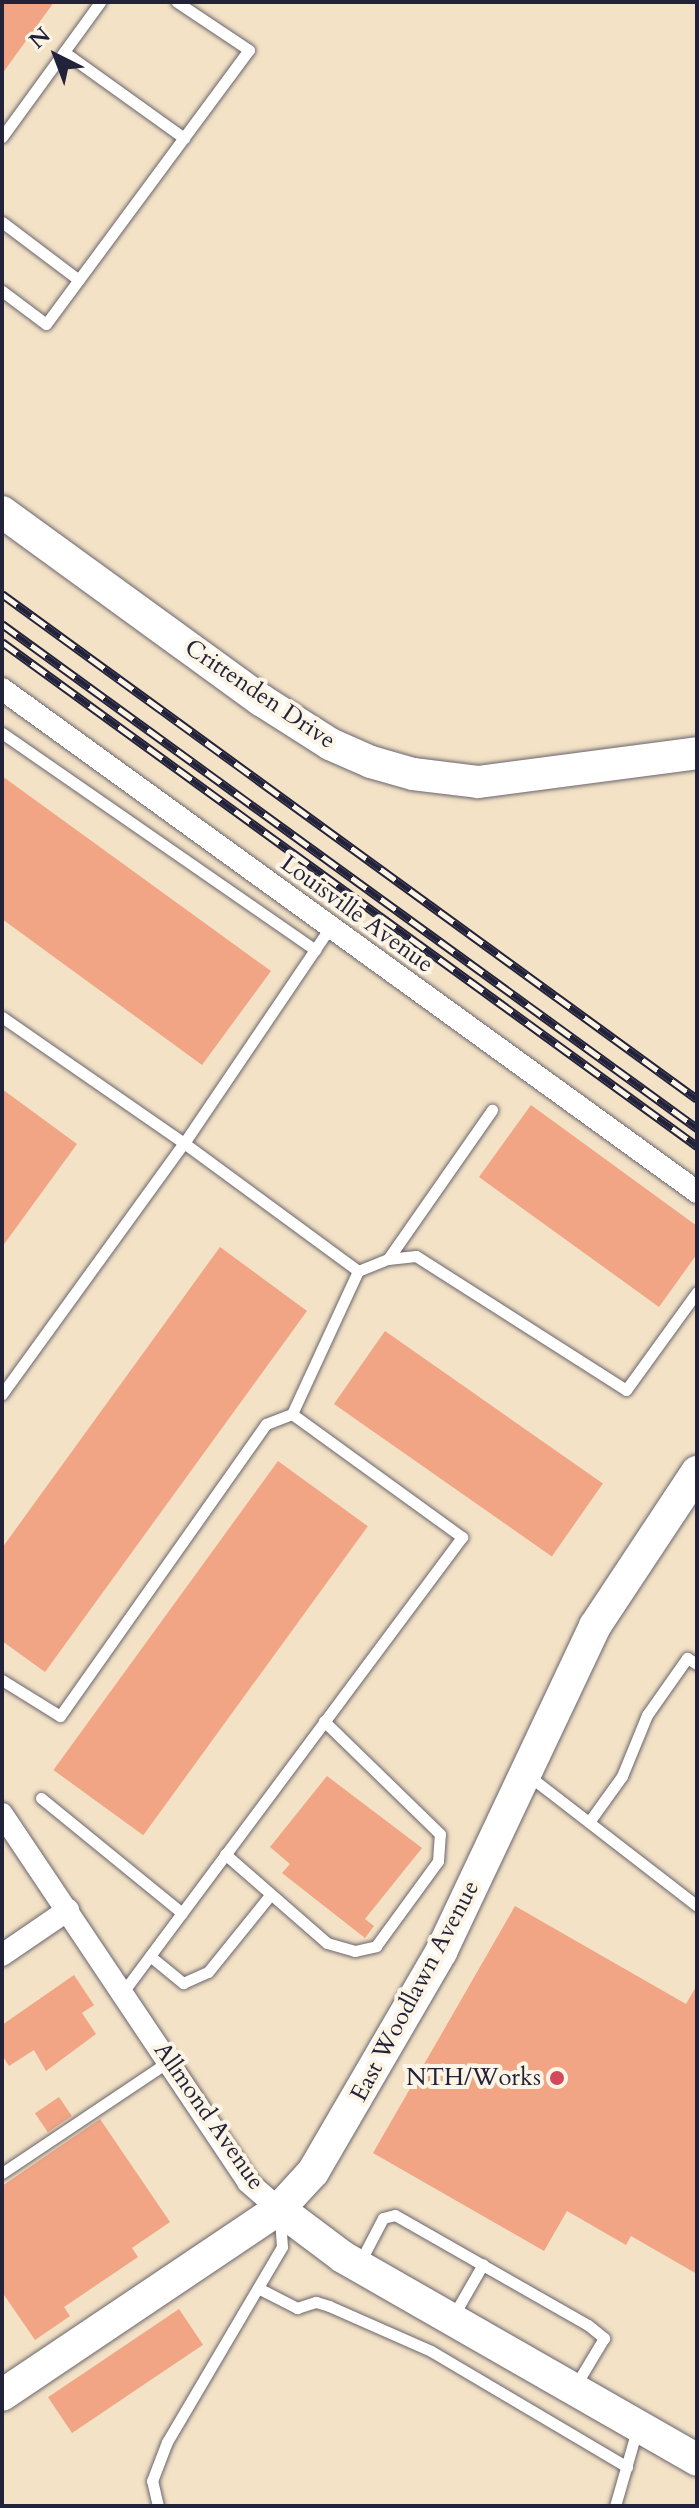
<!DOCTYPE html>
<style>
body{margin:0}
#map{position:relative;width:699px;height:2508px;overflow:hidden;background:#f3e2c6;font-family:Cardo,serif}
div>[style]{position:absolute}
.building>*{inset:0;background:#f1a585;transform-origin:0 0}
.roads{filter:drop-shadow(0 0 2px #6b656c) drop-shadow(0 0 2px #6b656c)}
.lane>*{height:11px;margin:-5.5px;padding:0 5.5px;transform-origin:5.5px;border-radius:5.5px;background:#fff}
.street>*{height:22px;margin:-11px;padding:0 11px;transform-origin:11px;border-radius:11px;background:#fff}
.secondary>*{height:32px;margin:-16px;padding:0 16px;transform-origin:16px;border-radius:16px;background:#fff}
.rail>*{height:9px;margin-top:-4.5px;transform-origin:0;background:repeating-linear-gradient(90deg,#fcf5e5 0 18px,#22223b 0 36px);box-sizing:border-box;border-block:2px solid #22223b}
.dots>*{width:22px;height:22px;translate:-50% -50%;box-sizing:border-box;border:4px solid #fcf5e5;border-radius:50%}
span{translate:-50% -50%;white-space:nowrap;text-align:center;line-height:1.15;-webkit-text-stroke:8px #fcf5e5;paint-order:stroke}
.street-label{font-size:24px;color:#22223b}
.poi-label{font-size:24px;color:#22223b}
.right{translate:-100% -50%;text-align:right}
.frame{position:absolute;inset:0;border:4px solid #22223b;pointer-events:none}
.north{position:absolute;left:16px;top:16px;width:80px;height:80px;-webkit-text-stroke:6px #fcf5e5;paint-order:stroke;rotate:318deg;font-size:22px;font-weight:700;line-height:32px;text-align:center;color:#22223b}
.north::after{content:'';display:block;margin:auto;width:28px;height:36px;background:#22223b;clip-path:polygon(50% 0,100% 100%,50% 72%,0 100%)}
</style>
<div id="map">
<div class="building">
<i style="clip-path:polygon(2px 2px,54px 2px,2px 74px)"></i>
<i style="clip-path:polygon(2px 776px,271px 971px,202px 1065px,2px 919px)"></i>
<i style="clip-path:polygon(2px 1089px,77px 1144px,2px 1247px)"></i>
<i style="clip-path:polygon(531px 1105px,697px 1226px,697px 1254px,659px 1307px,479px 1177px)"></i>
<i style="clip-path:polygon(220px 1247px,307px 1311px,45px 1672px,2px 1641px,2px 1548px)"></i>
<i style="left:385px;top:1331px;width:266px;height:89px;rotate:35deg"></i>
<i style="left:278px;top:1461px;width:111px;height:382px;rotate:36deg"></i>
<i style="clip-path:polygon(327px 1776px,422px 1848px,365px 1919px,374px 1926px,365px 1938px,282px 1873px,290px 1864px,270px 1847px)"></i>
<i style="clip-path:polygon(515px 1906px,686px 2004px,697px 1985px,697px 2274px,631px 2236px,626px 2245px,567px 2211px,544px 2251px,373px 2153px)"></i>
<i style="clip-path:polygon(74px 1975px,94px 2005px,82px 2013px,96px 2034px,46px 2071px,34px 2050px,9px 2066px,2px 2055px,2px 2025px)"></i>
<i style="left:59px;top:2097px;width:23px;height:29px;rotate:56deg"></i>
<i style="clip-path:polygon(100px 2119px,170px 2222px,132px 2248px,138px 2257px,64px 2307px,70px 2316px,35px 2340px,2px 2292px,2px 2186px)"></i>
<i style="left:179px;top:2309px;width:43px;height:158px;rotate:56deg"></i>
</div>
<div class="roads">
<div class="lane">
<i style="left:64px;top:52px;width:148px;rotate:35.6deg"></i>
<i style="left:2px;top:137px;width:167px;rotate:-54deg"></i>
<i style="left:2px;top:222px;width:96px;rotate:37deg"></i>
<i style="left:2px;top:291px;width:55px;rotate:36.9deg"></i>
<i style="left:46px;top:324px;width:341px;rotate:-53.5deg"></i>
<i style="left:249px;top:50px;width:87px;rotate:-146.3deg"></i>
<i style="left:2px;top:733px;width:381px;rotate:34.7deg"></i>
<i style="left:2px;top:1017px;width:221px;rotate:34.7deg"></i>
<i style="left:184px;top:1143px;width:262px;rotate:-55.9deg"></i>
<i style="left:388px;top:1259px;width:182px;rotate:-55.1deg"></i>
<i style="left:358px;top:1271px;width:32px;rotate:-22deg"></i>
<i style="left:388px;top:1259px;width:28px;rotate:-6deg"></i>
<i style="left:416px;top:1256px;width:249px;rotate:32.5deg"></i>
<i style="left:626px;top:1390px;width:121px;rotate:-54.1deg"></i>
<i style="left:2px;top:1394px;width:310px;rotate:-54.1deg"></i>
<i style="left:184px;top:1143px;width:216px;rotate:36.3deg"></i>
<i style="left:358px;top:1271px;width:157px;rotate:114.8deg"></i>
<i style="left:2px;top:1680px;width:68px;rotate:31.8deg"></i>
<i style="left:60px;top:1716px;width:357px;rotate:-54.8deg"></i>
<i style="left:266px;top:1424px;width:28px;rotate:-21deg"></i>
<i style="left:292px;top:1414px;width:210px;rotate:35.9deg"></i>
<i style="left:462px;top:1537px;width:567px;rotate:126.69deg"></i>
<i style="left:529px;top:1776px;width:212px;rotate:37.7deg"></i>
<i style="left:41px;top:1798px;width:182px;rotate:39.2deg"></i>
<i style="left:589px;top:1822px;width:57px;rotate:-54.3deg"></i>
<i style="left:622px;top:1776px;width:66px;rotate:-67.7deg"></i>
<i style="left:647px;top:1715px;width:70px;rotate:-54.9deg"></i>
<i style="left:687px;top:1658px;width:12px;rotate:31deg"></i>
<i style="left:225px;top:1854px;width:135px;rotate:41.1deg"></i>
<i style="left:327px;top:1943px;width:29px;rotate:16deg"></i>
<i style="left:355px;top:1951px;width:22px;rotate:-13deg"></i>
<i style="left:376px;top:1946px;width:105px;rotate:-53.9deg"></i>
<i style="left:438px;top:1861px;width:27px;rotate:-86deg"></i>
<i style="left:440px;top:1834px;width:162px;rotate:-135.8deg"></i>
<i style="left:150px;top:1956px;width:43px;rotate:39.3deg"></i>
<i style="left:183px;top:1983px;width:27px;rotate:-24deg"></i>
<i style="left:208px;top:1972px;width:100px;rotate:-51.1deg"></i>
<i style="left:2px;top:2173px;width:201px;rotate:-33.8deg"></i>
<i style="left:359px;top:2264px;width:52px;rotate:-62.4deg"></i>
<i style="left:383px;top:2218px;width:12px;rotate:-14deg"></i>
<i style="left:395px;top:2215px;width:222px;rotate:29.7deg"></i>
<i style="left:588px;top:2325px;width:21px;rotate:39deg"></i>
<i style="left:604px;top:2338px;width:58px;rotate:121deg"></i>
<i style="left:260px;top:2289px;width:42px;rotate:27.2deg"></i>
<i style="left:297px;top:2308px;width:20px;rotate:-18deg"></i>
<i style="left:316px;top:2302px;width:14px;rotate:17deg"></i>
<i style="left:329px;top:2306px;width:111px;rotate:23.8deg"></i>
<i style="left:431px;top:2351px;width:228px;rotate:30.6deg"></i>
<i style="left:452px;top:2318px;width:62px;rotate:-60.1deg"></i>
<i style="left:158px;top:2506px;width:26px;rotate:-103deg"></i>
<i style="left:152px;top:2481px;width:42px;rotate:-69deg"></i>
<i style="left:167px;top:2442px;width:226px;rotate:-59.5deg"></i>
<i style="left:282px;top:2247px;width:30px;rotate:-94deg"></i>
<i style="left:615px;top:2506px;width:79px;rotate:-73.9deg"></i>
</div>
<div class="street">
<i style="left:2px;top:689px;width:858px;rotate:35.89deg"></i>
<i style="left:2px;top:1814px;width:443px;rotate:56.2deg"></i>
<i style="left:248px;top:2182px;width:41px;rotate:41.1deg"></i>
<i style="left:2px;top:1955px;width:80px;rotate:-34.3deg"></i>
</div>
<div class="secondary">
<i style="left:2px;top:512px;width:320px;rotate:36deg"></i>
<i style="left:261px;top:700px;width:82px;rotate:32.5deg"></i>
<i style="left:330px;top:744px;width:45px;rotate:23.7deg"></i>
<i style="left:371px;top:762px;width:44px;rotate:15.9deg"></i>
<i style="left:413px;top:774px;width:65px;rotate:7deg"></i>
<i style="left:478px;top:782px;width:221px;rotate:-7.5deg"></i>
<i style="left:279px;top:2209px;width:80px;rotate:36.9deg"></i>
<i style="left:343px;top:2257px;width:408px;rotate:29.8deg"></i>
<i style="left:2px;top:2395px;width:334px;rotate:-33.9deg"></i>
<i style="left:279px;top:2209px;width:50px;rotate:-47.4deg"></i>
<i style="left:313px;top:2172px;width:255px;rotate:-59.8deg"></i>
<i style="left:441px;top:1952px;width:361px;rotate:-64.7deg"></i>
<i style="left:595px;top:1626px;width:185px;rotate:-56.5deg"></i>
</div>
</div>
<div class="rail">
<i style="left:2px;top:594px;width:859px;rotate:36deg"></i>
<i style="left:2px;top:624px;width:859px;rotate:35.95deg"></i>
<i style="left:2px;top:642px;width:859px;rotate:35.95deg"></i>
</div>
<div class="dots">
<i style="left:557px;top:2078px;background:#d1495b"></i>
</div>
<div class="street-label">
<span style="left:260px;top:694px;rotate:34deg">Crittenden Drive</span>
<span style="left:357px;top:914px;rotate:36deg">Louisville Avenue</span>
<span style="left:415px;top:1991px;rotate:-62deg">East Woodlawn Avenue</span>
<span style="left:209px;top:2116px;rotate:55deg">Allmond Avenue</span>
</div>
<div class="poi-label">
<span class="right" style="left:541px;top:2078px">NTH/Works</span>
</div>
<div class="frame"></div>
<div class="north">N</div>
</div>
